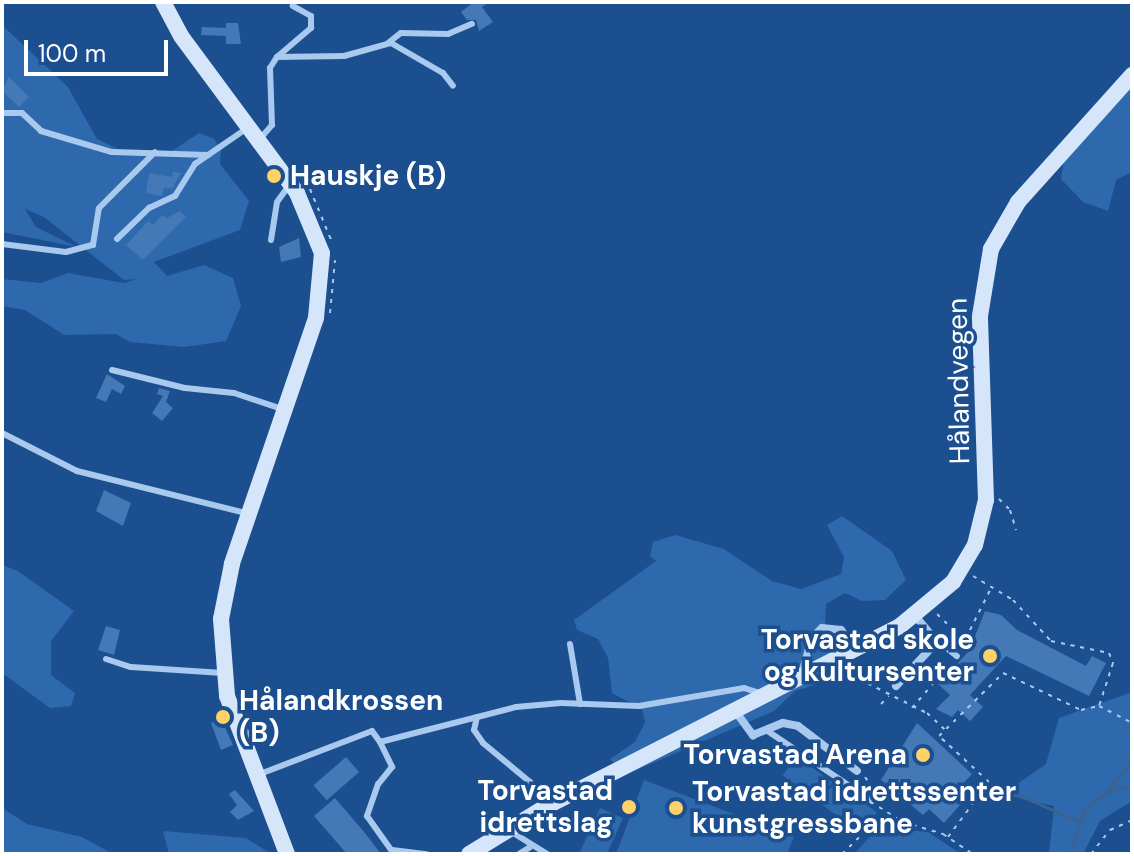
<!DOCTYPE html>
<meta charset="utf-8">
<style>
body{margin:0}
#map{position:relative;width:1134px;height:856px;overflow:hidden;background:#1b4f8f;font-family:"DM Sans",sans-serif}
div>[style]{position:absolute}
.green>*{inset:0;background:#2e69ad;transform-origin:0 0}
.stream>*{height:3px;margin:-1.5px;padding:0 1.5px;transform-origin:1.5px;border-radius:1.5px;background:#3c6290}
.building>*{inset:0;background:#4478b7;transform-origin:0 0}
.path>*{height:2px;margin-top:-1px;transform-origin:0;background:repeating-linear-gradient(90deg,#a9c9ee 0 4px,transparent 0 10px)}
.service>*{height:6px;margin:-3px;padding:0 3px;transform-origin:3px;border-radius:3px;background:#a9c9ee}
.minor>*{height:8px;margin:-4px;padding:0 4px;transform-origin:4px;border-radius:4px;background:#a9c9ee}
.secondary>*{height:16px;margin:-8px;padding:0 8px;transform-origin:8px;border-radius:8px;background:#d6e6fa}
.dots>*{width:22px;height:22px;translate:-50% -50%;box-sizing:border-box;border:4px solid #1b4f8f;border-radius:50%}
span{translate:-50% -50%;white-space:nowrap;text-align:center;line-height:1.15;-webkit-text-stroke:7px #1b4f8f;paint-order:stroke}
.poi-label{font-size:28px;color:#fff;font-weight:700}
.left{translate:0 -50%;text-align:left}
.right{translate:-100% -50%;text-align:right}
.street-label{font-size:28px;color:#fff}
.frame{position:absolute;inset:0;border:4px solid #fff;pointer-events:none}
.scale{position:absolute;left:24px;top:40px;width:144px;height:36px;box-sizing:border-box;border:4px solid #fff;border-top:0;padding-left:10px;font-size:24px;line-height:28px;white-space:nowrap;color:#fff;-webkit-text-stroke:6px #1b4f8f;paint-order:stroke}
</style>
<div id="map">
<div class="green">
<i style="clip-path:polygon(2px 25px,68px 87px,97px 139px,118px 149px,172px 151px,199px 133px,214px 139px,221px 150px,220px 164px,249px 201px,240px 230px,154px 262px,167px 276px,204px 265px,233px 278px,241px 306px,226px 341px,184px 347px,130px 342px,116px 334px,64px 335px,25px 310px,2px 306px,2px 279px,41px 283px,68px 273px,124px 283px,136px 279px,124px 280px,44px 217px,25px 209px,36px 227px,77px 247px,2px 232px)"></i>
<i style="clip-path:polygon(1132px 86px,1132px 172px,1116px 180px,1108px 211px,1083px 202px,1061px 179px,1064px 160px)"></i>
<i style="clip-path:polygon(842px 516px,892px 551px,906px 580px,885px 600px,862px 601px,845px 593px,826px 604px,825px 633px,834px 658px,831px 680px,795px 691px,774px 711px,625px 775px,610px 759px,635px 742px,645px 722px,642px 709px,612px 693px,608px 658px,598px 639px,577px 630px,574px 620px,656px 561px,650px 556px,653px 542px,675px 535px,724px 549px,772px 581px,801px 589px,841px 574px,844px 557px,827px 525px)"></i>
<i style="clip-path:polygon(2px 565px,18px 571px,74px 611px,51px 641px,51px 675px,75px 693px,71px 706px,50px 708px,2px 673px)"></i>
<i style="clip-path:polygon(1132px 692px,1132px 801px,1100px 821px,1083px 854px,1049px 854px,1054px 806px,1021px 799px,1014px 786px,1046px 764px,1059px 718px)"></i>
<i style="left:797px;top:756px;width:44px;height:24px;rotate:37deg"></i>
<i style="clip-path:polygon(644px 780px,794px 837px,787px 854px,616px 854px)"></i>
<i style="left:835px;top:782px;width:52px;height:26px;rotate:36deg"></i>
<i style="clip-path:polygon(2px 808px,27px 824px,82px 837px,113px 854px,2px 854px)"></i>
<i style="clip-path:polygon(600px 808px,623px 818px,607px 854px,579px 854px)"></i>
<i style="clip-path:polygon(885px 820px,896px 829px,928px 832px,961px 854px,854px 854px)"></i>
<i style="clip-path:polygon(163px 831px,246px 838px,271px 854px,169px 854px)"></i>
</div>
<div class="stream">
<i style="left:989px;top:791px;width:32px;rotate:9deg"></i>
<i style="left:1021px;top:796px;width:62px;rotate:23.7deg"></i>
<i style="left:1107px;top:792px;width:26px;rotate:-16deg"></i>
<i style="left:1071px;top:854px;width:47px;rotate:-73.9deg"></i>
<i style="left:1084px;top:809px;width:29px;rotate:-36deg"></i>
<i style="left:1107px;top:792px;width:41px;rotate:-52deg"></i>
</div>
<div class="building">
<i style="clip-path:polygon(474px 2px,489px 2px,482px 7px,493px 22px,479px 31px,476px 20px,467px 20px,461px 12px)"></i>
<i style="clip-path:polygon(226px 23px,238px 23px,241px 44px,226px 44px,226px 36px,201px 35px,202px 27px,226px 28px)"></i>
<i style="clip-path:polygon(9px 77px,29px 97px,19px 107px,2px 91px)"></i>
<i style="clip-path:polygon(173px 172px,181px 173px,172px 189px,164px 187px,162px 196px,146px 193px,149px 173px,172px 177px)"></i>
<i style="clip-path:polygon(180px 211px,186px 217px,143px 260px,126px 245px,148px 221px,153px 225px,162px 215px,167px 218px)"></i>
<i style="clip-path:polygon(299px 238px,301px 257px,281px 262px,279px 247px)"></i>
<i style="clip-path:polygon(107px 374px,125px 386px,121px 394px,112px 389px,106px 402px,96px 398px)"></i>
<i style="clip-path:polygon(159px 388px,170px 391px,166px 402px,173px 408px,162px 421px,152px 413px,163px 396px,157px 394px)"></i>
<i style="clip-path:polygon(104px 490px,131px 503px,123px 526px,96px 511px)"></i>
<i style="clip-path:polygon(985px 611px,1001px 615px,1017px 630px,1086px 666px,1092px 656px,1106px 663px,1089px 696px,1006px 656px,970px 695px,983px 707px,970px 721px,958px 710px,952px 717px,936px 709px,950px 695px,938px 684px,969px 651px)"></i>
<i style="clip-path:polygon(106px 626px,120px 630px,114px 655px,98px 650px)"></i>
<i style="clip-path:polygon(221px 719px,233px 745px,221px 750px,211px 723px)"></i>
<i style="clip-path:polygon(917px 723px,972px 774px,960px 787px,969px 795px,944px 823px,929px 809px,923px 815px,881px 780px)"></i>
<i style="left:346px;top:757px;width:20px;height:43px;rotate:49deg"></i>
<i style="clip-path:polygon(235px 790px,254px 811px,238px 820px,230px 812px,237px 805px,229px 794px)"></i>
<i style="clip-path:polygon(335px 798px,365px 833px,381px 854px,347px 854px,314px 816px)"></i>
</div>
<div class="path">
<i style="left:310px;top:189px;width:57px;rotate:67.5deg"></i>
<i style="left:330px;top:313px;width:53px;rotate:-84.6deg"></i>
<i style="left:999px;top:499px;width:16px;rotate:45deg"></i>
<i style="left:1010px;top:510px;width:21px;rotate:73deg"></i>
<i style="left:973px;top:576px;width:47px;rotate:31deg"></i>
<i style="left:1013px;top:600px;width:56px;rotate:47.2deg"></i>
<i style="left:1051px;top:641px;width:59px;rotate:11.7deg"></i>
<i style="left:1109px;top:653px;width:11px;rotate:68deg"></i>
<i style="left:1113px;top:663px;width:45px;rotate:108deg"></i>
<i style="left:1099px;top:706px;width:37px;rotate:27deg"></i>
<i style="left:937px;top:614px;width:37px;rotate:44deg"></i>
<i style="left:961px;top:648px;width:69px;rotate:-63.4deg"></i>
<i style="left:841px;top:670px;width:96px;rotate:26.6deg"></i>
<i style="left:927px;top:713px;width:25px;rotate:43deg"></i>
<i style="left:881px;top:704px;width:11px;rotate:-45deg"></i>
<i style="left:912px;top:708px;width:60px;rotate:-49.1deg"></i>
<i style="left:865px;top:777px;width:21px;rotate:55deg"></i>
<i style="left:879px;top:807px;width:28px;rotate:32deg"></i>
<i style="left:903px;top:822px;width:42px;rotate:16.7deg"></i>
<i style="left:943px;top:834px;width:36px;rotate:34deg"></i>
<i style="left:948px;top:837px;width:69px;rotate:-53.3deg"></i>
<i style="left:989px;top:782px;width:68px;rotate:-137.4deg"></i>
<i style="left:939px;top:736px;width:90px;rotate:-44.5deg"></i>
<i style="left:1003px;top:673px;width:86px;rotate:25.4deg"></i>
<i style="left:1081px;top:710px;width:18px;rotate:-13deg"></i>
<i style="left:842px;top:854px;width:59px;rotate:-44.3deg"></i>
<i style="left:1091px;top:854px;width:31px;rotate:-52deg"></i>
<i style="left:1110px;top:830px;width:24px;rotate:-24deg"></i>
</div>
<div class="service">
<i style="left:388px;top:43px;width:16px;rotate:-38deg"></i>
<i style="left:401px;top:33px;width:47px;rotate:1.2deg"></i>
<i style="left:448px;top:34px;width:26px;rotate:-23deg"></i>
<i style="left:277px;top:57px;width:45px;rotate:-40.5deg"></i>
<i style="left:311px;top:28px;width:12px;rotate:-90deg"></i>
<i style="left:311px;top:16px;width:21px;rotate:-151deg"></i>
<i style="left:2px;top:113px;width:20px"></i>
<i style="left:22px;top:113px;width:26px;rotate:43deg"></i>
<i style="left:41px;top:131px;width:74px;rotate:16.5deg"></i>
<i style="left:112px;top:152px;width:96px;rotate:1.8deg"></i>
<i style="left:259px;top:140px;width:20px;rotate:-49deg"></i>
<i style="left:272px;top:125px;width:57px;rotate:-92deg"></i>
<i style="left:270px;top:68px;width:13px;rotate:-58deg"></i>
<i style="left:277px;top:57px;width:67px;rotate:-0.9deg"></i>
<i style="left:344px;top:56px;width:49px;rotate:-15.5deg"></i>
<i style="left:391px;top:43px;width:60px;rotate:30deg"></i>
<i style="left:443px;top:73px;width:16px;rotate:52deg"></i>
<i style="left:117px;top:239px;width:45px;rotate:-44.1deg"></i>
<i style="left:149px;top:208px;width:29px;rotate:-25deg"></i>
<i style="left:175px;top:196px;width:38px;rotate:-58deg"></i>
<i style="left:195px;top:164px;width:62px;rotate:-34.5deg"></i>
<i style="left:271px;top:240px;width:38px;rotate:-81deg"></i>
<i style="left:277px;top:202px;width:19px;rotate:-54deg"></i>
<i style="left:2px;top:244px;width:64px;rotate:7.1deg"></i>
<i style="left:66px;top:252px;width:28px;rotate:-15deg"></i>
<i style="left:93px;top:245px;width:37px;rotate:-81deg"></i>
<i style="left:99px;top:208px;width:79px;rotate:-45deg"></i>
<i style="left:112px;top:370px;width:75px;rotate:13.9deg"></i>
<i style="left:185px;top:388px;width:49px;rotate:5.8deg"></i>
<i style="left:234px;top:393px;width:51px;rotate:18.4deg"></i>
<i style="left:2px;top:433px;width:84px;rotate:26.9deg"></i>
<i style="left:77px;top:471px;width:174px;rotate:14deg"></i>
<i style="left:932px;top:636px;width:32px;rotate:39deg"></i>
<i style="left:570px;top:644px;width:61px;rotate:80.5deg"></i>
<i style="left:106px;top:659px;width:26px;rotate:18deg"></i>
<i style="left:131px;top:667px;width:92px;rotate:3.7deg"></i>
<i style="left:477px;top:717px;width:13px;rotate:103deg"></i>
<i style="left:474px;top:730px;width:16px;rotate:55deg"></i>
<i style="left:483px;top:743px;width:61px;rotate:39.7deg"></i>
<i style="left:530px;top:782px;width:29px;rotate:55deg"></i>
<i style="left:769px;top:732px;width:124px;rotate:33.8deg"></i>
<i style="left:380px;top:742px;width:28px;rotate:64deg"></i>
<i style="left:392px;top:767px;width:22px;rotate:129deg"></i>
<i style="left:378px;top:784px;width:34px;rotate:109deg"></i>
<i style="left:367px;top:816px;width:47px;rotate:54.6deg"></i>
<i style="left:260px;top:774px;width:120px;rotate:-21deg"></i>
<i style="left:372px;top:731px;width:14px;rotate:54deg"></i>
<i style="left:380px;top:742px;width:140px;rotate:-14.4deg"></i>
<i style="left:516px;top:707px;width:45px;rotate:-5.1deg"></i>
<i style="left:561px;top:703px;width:78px;rotate:2.2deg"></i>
<i style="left:639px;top:706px;width:107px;rotate:-9.7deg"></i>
<i style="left:744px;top:688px;width:20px;rotate:18deg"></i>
<i style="left:515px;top:834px;width:38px;rotate:32deg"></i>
<i style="left:392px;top:850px;width:35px;rotate:7deg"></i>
<i style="left:519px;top:854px;width:13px;rotate:-32deg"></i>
</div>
<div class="minor">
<i style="left:801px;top:677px;width:41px;rotate:-74.2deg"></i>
<i style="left:812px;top:638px;width:14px;rotate:-45deg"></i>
<i style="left:822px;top:628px;width:19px;rotate:6deg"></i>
<i style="left:841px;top:630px;width:24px;rotate:54deg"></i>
<i style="left:896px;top:686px;width:53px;rotate:-47.3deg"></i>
<i style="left:932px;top:647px;width:11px;rotate:-90deg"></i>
<i style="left:932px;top:636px;width:25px;rotate:-130deg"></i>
<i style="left:736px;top:712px;width:29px;rotate:54deg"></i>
<i style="left:753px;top:735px;width:32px;rotate:-22deg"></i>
<i style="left:783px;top:723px;width:15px;rotate:11deg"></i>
<i style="left:798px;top:726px;width:74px;rotate:37.3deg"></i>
</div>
<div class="secondary">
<i style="left:163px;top:2px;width:38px;rotate:62deg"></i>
<i style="left:181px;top:36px;width:195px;rotate:53.5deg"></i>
<i style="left:297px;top:193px;width:65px;rotate:67.4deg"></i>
<i style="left:322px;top:253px;width:65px;rotate:95.3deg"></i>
<i style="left:316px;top:318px;width:260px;rotate:108.9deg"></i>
<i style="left:232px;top:564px;width:56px;rotate:101.3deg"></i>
<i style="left:221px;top:619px;width:77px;rotate:85.5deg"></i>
<i style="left:227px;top:696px;width:169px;rotate:69.2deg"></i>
<i style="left:469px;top:854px;width:92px;rotate:-31.6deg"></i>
<i style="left:547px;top:806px;width:396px;rotate:-27deg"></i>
<i style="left:900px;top:626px;width:69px;rotate:-39.7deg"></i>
<i style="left:953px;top:582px;width:43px;rotate:-59.3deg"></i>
<i style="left:975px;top:545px;width:46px;rotate:-76.3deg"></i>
<i style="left:986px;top:500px;width:184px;rotate:-91.9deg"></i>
<i style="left:980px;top:316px;width:68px;rotate:-80.7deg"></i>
<i style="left:991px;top:249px;width:54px;rotate:-60.1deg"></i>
<i style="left:1018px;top:202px;width:171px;rotate:-48.1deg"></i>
</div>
<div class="dots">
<i style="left:274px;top:176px;background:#ffd166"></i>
<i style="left:990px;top:656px;background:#ffd166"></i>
<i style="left:223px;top:717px;background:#ffd166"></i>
<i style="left:923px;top:755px;background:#ffd166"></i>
<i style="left:629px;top:807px;background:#ffd166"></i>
<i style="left:676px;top:808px;background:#ffd166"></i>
</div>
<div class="poi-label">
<span class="left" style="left:290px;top:176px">Hauskje (B)</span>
<span class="right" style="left:974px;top:656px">Torvastad skole<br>og kultursenter</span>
<span class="left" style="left:239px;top:717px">Hålandkrossen<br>(B)</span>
<span class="right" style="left:907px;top:755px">Torvastad Arena</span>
<span class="right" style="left:613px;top:807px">Torvastad<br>idrettslag</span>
<span class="left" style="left:692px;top:808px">Torvastad idrettssenter<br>kunstgressbane</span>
</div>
<div class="street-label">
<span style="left:959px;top:381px;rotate:-91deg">Hålandvegen</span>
</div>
<div class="frame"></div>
<div class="scale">100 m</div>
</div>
